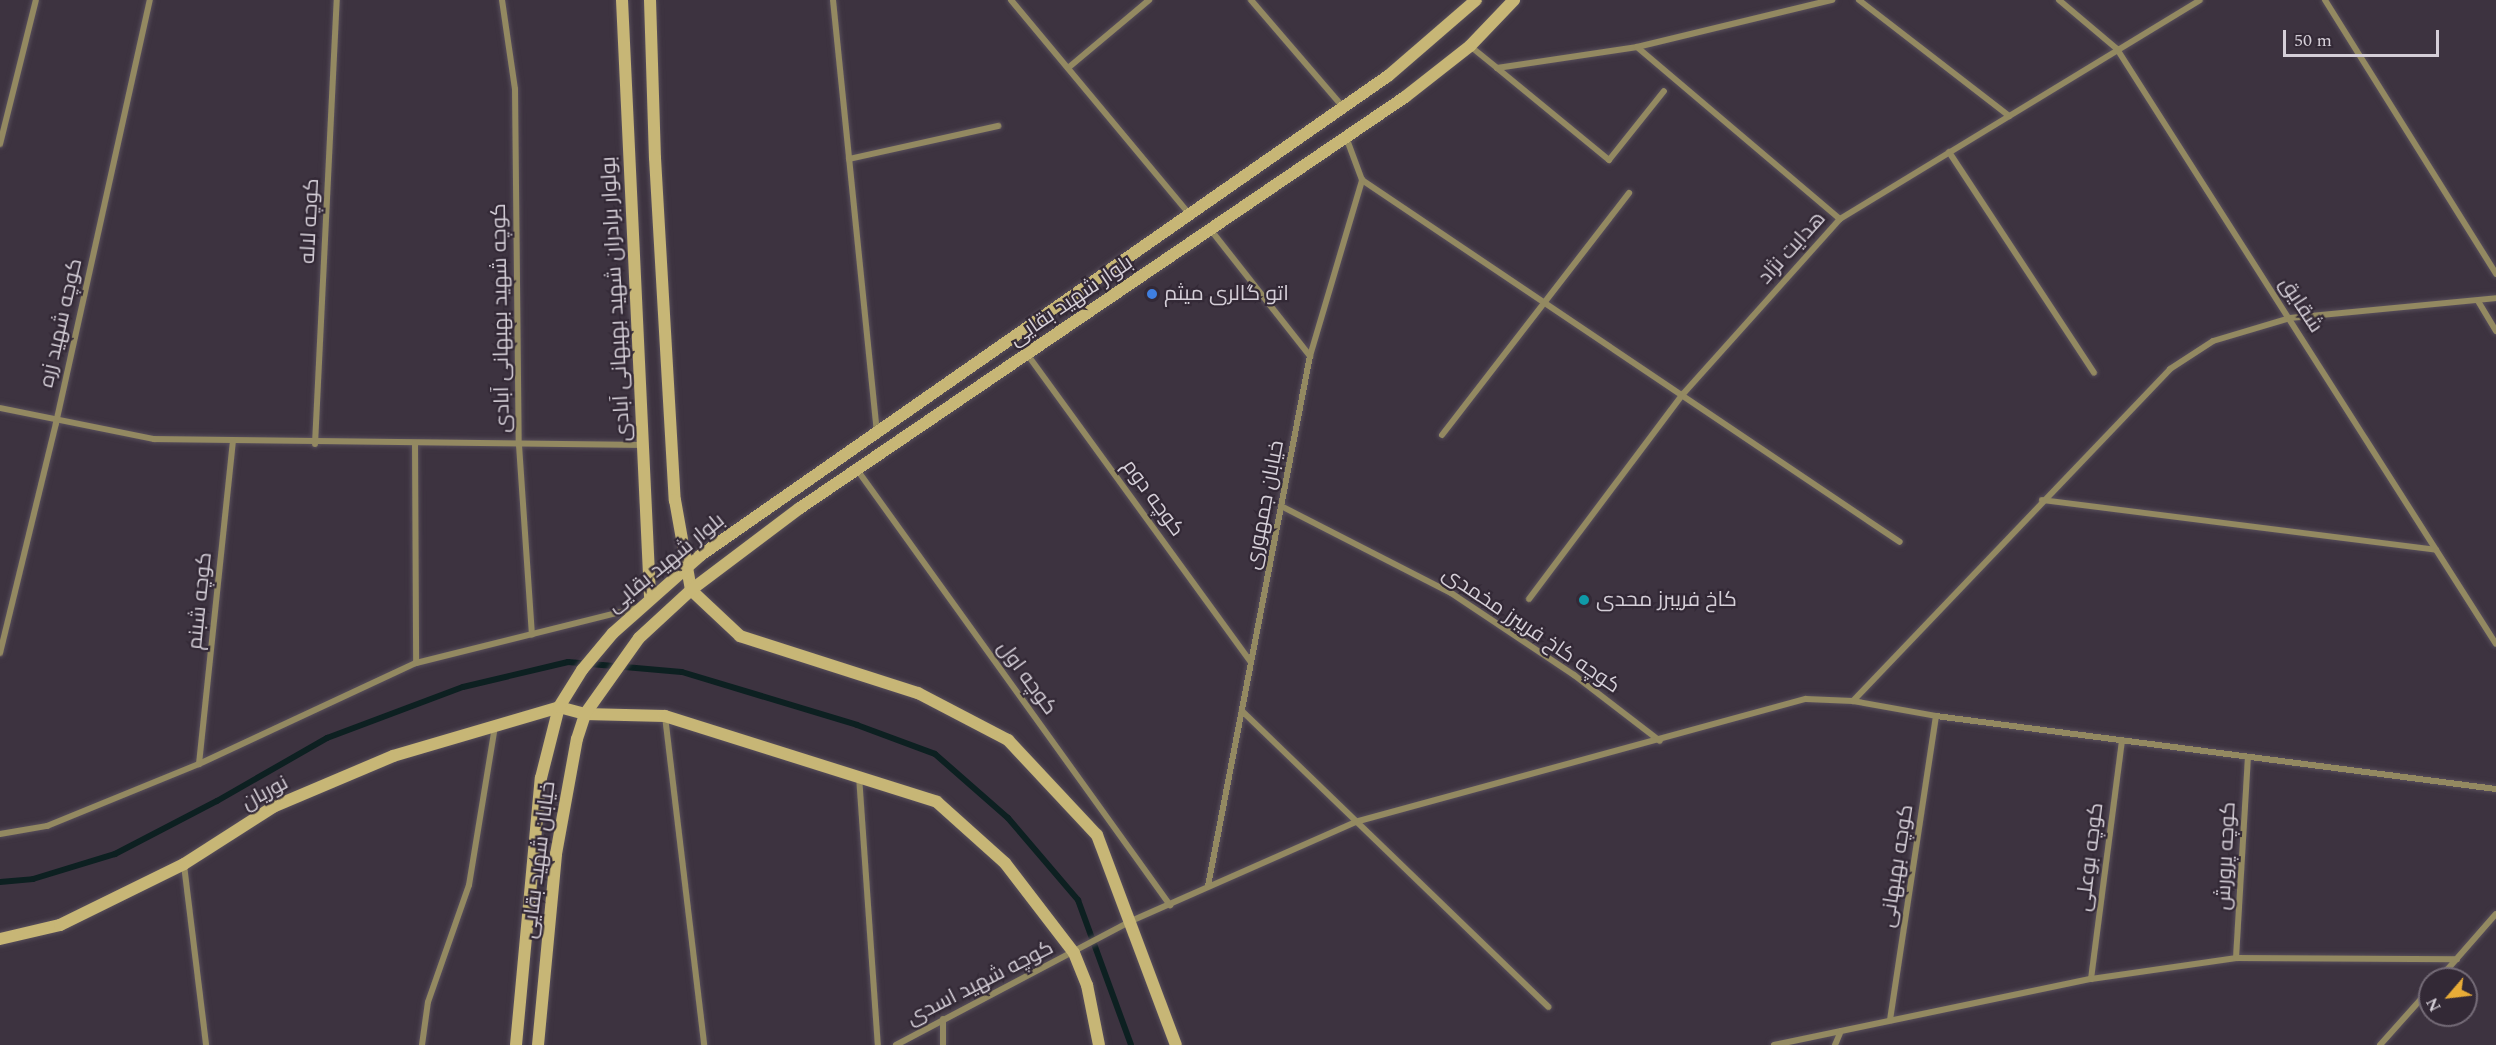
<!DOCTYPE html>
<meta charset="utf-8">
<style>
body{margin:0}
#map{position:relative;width:2496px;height:1045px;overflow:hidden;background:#3d3340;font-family:Spectral,Cairo,serif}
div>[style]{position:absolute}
.stream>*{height:6px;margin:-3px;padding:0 3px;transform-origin:3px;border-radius:3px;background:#0d2021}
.roads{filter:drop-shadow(0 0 2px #584f5b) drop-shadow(0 0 2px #584f5b)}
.street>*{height:6px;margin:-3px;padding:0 3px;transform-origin:3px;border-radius:3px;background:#938961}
.secondary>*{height:12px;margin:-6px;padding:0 6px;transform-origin:6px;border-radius:6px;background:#c7b676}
.dots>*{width:16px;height:16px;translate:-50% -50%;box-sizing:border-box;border:3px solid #332936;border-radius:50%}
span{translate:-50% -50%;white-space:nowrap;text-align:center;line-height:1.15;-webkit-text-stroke:4.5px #332936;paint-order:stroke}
.street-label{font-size:21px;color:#d5cfd8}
.poi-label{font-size:21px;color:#d5cfd8}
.left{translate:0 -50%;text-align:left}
.north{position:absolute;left:2418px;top:967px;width:60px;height:60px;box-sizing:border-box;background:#332936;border:2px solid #746b77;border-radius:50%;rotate:242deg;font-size:16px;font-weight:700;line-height:24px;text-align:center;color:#d5cfd8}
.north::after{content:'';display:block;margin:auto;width:21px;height:27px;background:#e8ac37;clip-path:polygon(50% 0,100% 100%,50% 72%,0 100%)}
.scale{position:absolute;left:2283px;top:30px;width:156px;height:27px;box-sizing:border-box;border:3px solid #d5cfd8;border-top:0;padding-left:8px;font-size:18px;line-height:21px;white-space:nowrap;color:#d5cfd8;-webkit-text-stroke:4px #332936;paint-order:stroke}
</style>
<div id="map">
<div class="stream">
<i style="left:0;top:882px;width:33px;rotate:-5deg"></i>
<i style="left:33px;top:879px;width:86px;rotate:-17deg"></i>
<i style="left:115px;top:854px;width:115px;rotate:-27.5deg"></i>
<i style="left:217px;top:801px;width:127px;rotate:-29.8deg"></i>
<i style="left:327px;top:738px;width:145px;rotate:-20.6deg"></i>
<i style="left:463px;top:687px;width:108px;rotate:-13.4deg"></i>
<i style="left:568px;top:662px;width:114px;rotate:5deg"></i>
<i style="left:682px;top:672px;width:183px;rotate:16.8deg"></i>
<i style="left:857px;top:725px;width:83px;rotate:20.4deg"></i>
<i style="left:935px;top:754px;width:97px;rotate:41.2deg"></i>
<i style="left:1008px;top:818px;width:108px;rotate:49.5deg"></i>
<i style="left:1078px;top:900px;width:154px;rotate:69.9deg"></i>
</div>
<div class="roads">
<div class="street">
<i style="left:502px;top:0;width:90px;rotate:81.7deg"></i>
<i style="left:515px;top:89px;width:356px;rotate:89.4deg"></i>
<i style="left:519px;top:445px;width:190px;rotate:86.1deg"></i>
<i style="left:833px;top:0;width:433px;rotate:84.2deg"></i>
<i style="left:1011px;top:0;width:280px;rotate:50.2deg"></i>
<i style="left:1251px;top:0;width:141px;rotate:49.3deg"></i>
<i style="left:1859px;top:0;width:190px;rotate:37.7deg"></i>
<i style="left:2059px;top:0;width:76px;rotate:40.2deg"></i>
<i style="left:2117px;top:49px;width:705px;rotate:57.5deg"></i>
<i style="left:2325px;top:0;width:323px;rotate:58deg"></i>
<i style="left:1470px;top:46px;width:35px;rotate:39deg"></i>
<i style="left:1497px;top:68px;width:142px;rotate:-8.5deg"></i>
<i style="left:1637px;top:47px;width:201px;rotate:-13.6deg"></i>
<i style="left:1637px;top:47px;width:266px;rotate:40.3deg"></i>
<i style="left:1068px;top:68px;width:106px;rotate:-40deg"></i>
<i style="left:1497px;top:68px;width:145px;rotate:39.4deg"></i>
<i style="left:1609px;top:160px;width:88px;rotate:-51.4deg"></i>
<i style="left:0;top:144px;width:148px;rotate:-76deg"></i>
<i style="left:1949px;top:152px;width:264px;rotate:56.7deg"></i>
<i style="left:849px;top:159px;width:153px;rotate:-12.5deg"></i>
<i style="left:1362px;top:180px;width:648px;rotate:33.94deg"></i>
<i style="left:1210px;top:229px;width:162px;rotate:51.8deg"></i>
<i style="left:2478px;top:301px;width:35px;rotate:59deg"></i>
<i style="left:1027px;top:354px;width:381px;rotate:54deg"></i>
<i style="left:0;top:408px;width:157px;rotate:11.4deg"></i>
<i style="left:154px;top:439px;width:488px;rotate:0.7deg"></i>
<i style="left:1442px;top:435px;width:306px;rotate:-52.3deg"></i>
<i style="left:415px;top:443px;width:220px;rotate:89.7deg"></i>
<i style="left:315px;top:444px;width:445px;rotate:-87.2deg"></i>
<i style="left:858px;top:471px;width:535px;rotate:54.29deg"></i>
<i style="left:2042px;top:500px;width:397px;rotate:7.2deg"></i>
<i style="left:1281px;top:506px;width:191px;rotate:27.1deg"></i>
<i style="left:1451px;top:593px;width:148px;rotate:33.7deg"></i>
<i style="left:1574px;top:675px;width:108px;rotate:37.5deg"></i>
<i style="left:1529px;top:599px;width:256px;rotate:-53.1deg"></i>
<i style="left:1683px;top:394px;width:235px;rotate:-48.1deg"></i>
<i style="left:1840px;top:219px;width:421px;rotate:-31.3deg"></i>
<i style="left:0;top:653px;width:237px;rotate:-76.3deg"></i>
<i style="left:56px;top:423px;width:433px;rotate:-77.5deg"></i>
<i style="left:1853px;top:701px;width:459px;rotate:-46.3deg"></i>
<i style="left:2170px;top:369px;width:51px;rotate:-33.1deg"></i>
<i style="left:2213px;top:341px;width:80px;rotate:-16.6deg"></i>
<i style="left:2290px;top:318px;width:207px;rotate:-5.5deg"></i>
<i style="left:1242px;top:711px;width:426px;rotate:44deg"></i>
<i style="left:665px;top:716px;width:331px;rotate:83.2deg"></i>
<i style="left:199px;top:764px;width:325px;rotate:-84deg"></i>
<i style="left:859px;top:776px;width:270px;rotate:86deg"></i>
<i style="left:0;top:834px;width:48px;rotate:-9.7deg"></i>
<i style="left:47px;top:826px;width:164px;rotate:-22.2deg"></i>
<i style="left:199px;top:764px;width:239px;rotate:-25deg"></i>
<i style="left:416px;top:663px;width:228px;rotate:-14deg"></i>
<i style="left:184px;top:865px;width:181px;rotate:83deg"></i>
<i style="left:1208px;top:886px;width:540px;rotate:-79.11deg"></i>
<i style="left:1310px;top:356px;width:184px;rotate:-73.5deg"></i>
<i style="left:1362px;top:180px;width:46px;rotate:-110.4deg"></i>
<i style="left:2236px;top:958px;width:201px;rotate:-86.6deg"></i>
<i style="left:2091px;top:979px;width:241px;rotate:-82.6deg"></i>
<i style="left:2439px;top:979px;width:86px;rotate:-48.8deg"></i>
<i style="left:943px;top:1019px;width:26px;rotate:90deg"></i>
<i style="left:1890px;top:1020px;width:307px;rotate:-81.4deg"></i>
<i style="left:422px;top:1045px;width:43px;rotate:-82.1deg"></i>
<i style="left:428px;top:1002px;width:124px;rotate:-70.7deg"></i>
<i style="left:469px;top:885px;width:161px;rotate:-80.7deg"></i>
<i style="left:896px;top:1045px;width:266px;rotate:-27.8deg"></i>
<i style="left:1131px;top:921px;width:245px;rotate:-23.8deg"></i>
<i style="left:1355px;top:822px;width:467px;rotate:-15.3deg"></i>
<i style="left:1806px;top:699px;width:47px;rotate:2.4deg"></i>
<i style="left:1853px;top:701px;width:84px;rotate:10.2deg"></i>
<i style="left:1936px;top:716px;width:565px;rotate:7.43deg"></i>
<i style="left:1774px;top:1045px;width:324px;rotate:-11.8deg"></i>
<i style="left:2091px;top:979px;width:147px;rotate:-8.2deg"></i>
<i style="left:2236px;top:958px;width:221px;rotate:0.3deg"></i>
<i style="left:1835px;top:1045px;width:15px;rotate:-67deg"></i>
<i style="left:2380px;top:1045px;width:75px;rotate:-48.2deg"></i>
</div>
<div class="secondary">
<i style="left:622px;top:0;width:597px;rotate:87.31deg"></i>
<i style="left:650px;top:0;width:158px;rotate:88.2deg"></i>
<i style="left:655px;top:158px;width:343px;rotate:86.7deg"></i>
<i style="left:675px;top:500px;width:91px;rotate:79.9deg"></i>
<i style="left:691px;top:590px;width:67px;rotate:43.2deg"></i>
<i style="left:740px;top:636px;width:187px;rotate:17.8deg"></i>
<i style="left:918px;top:693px;width:102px;rotate:27.6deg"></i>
<i style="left:1008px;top:740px;width:130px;rotate:46.9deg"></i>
<i style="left:1097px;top:835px;width:224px;rotate:69.4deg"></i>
<i style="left:559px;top:707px;width:27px;rotate:15deg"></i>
<i style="left:585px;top:714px;width:80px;rotate:1.4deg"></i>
<i style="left:665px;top:716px;width:285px;rotate:17.5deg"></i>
<i style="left:937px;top:802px;width:91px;rotate:41.9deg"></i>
<i style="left:1005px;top:863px;width:113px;rotate:52.5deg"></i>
<i style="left:1074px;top:953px;width:35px;rotate:68deg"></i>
<i style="left:1087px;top:985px;width:61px;rotate:78.7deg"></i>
<i style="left:0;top:939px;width:62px;rotate:-13.1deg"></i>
<i style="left:60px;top:925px;width:138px;rotate:-26.2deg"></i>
<i style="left:184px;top:864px;width:106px;rotate:-32.6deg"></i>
<i style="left:273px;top:807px;width:130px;rotate:-23deg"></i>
<i style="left:393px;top:756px;width:173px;rotate:-16.4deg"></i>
<i style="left:516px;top:1045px;width:268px;rotate:-84.7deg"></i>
<i style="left:541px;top:778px;width:73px;rotate:-75.8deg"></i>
<i style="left:559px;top:707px;width:44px;rotate:-58.1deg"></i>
<i style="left:582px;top:670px;width:48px;rotate:-50deg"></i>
<i style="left:613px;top:633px;width:118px;rotate:-41.6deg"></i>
<i style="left:701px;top:555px;width:838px;rotate:-34.89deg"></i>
<i style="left:1388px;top:76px;width:116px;rotate:-40.8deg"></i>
<i style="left:538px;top:1045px;width:192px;rotate:-84.6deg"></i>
<i style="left:556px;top:854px;width:117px;rotate:-79.7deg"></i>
<i style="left:577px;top:739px;width:26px;rotate:-72deg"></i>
<i style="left:585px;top:714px;width:93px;rotate:-54.6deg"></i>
<i style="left:639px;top:638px;width:71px;rotate:-42.7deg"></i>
<i style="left:691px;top:590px;width:136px;rotate:-37deg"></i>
<i style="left:800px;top:508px;width:731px;rotate:-34.19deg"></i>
<i style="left:1405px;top:97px;width:83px;rotate:-38.1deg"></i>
<i style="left:1470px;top:46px;width:64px;rotate:-46.3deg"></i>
</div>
</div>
<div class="dots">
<i style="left:1152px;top:294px;background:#3f7fe0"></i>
<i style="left:1584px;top:600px;background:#0f9aa8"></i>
</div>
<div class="street-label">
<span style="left:310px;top:221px;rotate:-87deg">کوچه لاله</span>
<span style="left:1792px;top:248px;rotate:-48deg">هدایت نژاد</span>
<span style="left:616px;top:299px;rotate:-93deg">بولوار برادران شهید بهبهانی آبادی</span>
<span style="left:1071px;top:301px;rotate:-34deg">بلوار شهید بقایی</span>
<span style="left:2301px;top:305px;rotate:57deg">شقایق</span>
<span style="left:501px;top:318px;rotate:-91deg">کوچه شهید بهبهانی آبادی</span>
<span style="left:61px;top:323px;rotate:-77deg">کوچه شهید زره</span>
<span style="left:1153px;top:498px;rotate:54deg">کوچه دوم</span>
<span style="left:1265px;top:505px;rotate:-79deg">خیابان جمهوری</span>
<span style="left:666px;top:563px;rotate:-39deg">بلوار شهید بقایی</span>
<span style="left:200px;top:601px;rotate:-84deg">کوچه شبنم</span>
<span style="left:1531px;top:630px;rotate:34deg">کوچه کاخ فریبرز مخمدی</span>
<span style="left:1027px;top:678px;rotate:54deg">کوچه اول</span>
<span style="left:265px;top:793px;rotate:-28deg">نوریان</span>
<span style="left:2226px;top:856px;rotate:-87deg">کوچه پرورش</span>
<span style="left:2090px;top:857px;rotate:-83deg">کوچه بوعلی</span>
<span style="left:539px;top:860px;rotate:-83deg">خیابان شهید بقایی</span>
<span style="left:1897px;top:866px;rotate:-81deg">کوچه بهبهانی</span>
<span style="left:980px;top:983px;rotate:-27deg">کوچه شهید اسدی</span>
</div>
<div class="poi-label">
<span class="left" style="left:1164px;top:294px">اتو گالری میثم</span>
<span class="left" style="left:1596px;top:600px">کاخ فریبرز محدی</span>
</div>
<div class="north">N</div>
<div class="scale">50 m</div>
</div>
